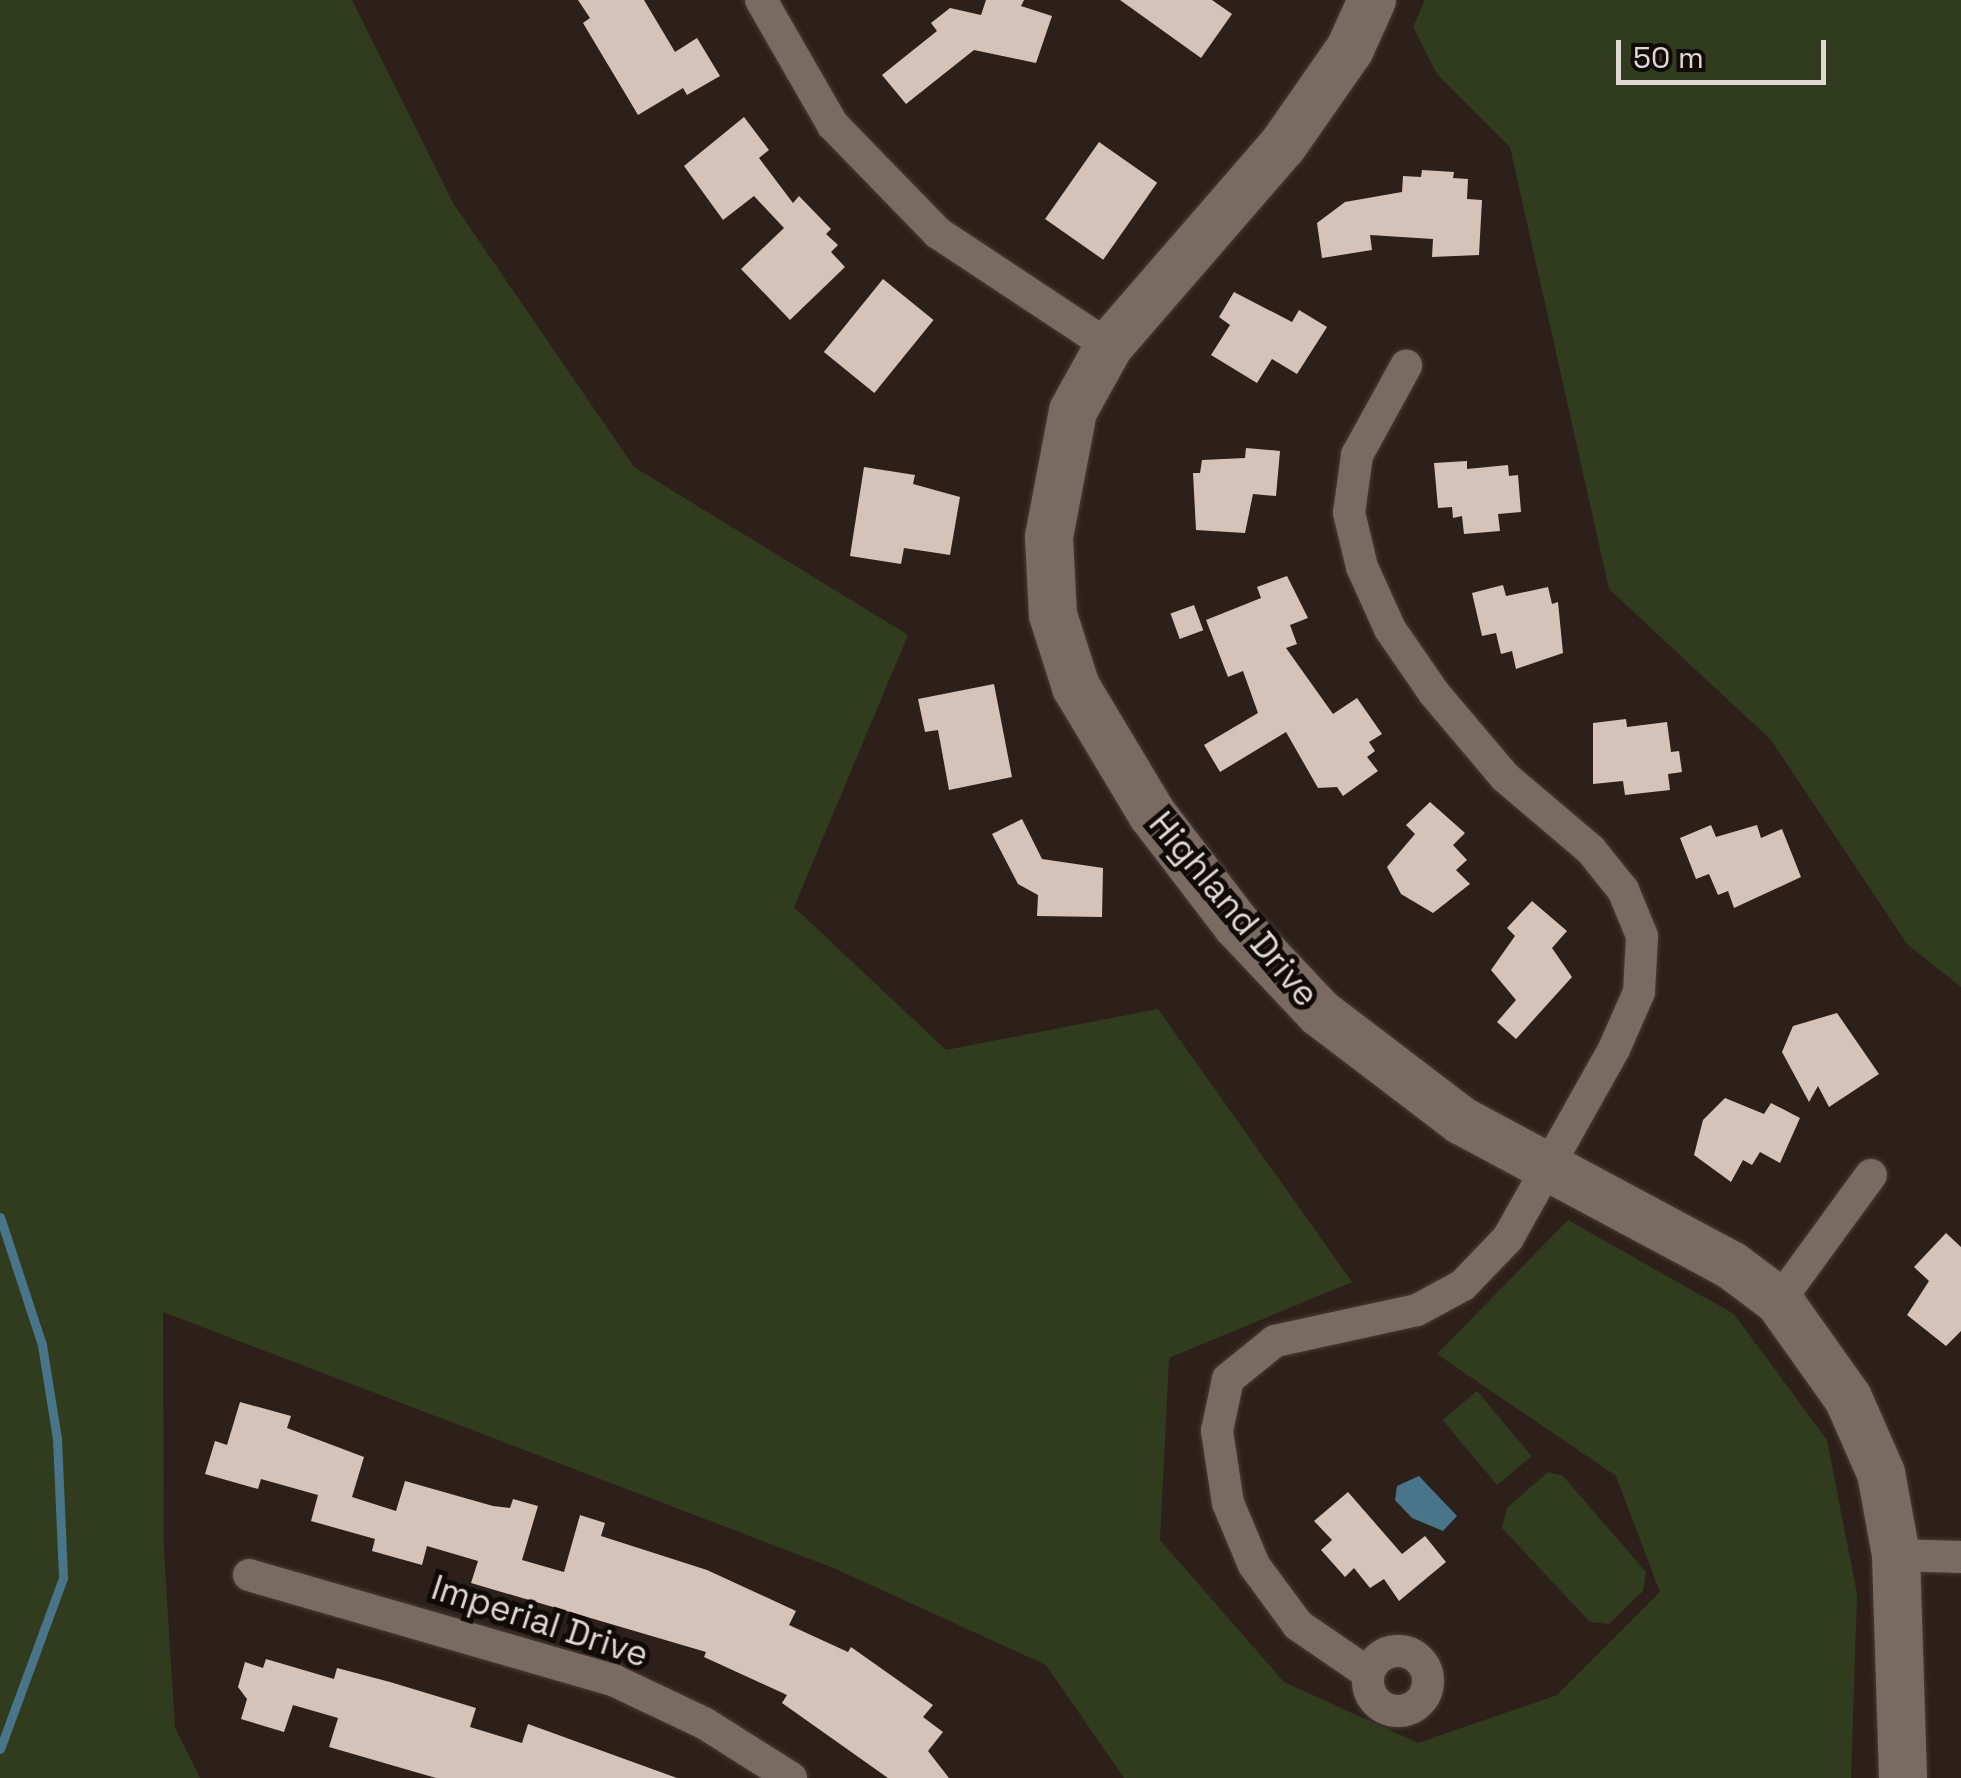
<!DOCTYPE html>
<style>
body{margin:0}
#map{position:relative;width:1961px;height:1778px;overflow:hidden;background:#2d201a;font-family:"Space Grotesk",sans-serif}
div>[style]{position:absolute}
.green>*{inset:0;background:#303c1d;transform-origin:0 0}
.water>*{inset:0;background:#487589}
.stream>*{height:9px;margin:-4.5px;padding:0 4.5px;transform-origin:4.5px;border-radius:4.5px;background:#487589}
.building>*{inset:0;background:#d5c3ba;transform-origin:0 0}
.roads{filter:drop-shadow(0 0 2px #463b37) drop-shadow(0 0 2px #463b37)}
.street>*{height:32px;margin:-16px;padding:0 16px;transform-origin:16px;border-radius:16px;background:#796a62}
.street>.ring{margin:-16px;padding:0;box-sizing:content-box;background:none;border:32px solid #796a62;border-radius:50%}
.secondary>*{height:48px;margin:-24px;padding:0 24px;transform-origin:24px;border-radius:24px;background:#796a62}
span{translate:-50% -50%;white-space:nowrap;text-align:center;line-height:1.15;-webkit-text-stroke:10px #110b08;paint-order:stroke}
.street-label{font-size:35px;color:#e1d8d4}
.scale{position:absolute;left:1616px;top:40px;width:210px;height:45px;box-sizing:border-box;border:5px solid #e1d8d4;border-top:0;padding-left:12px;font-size:30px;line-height:35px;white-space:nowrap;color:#e1d8d4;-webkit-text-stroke:8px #110b08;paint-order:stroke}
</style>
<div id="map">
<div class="green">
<i style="clip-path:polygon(0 0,352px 0,453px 203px,634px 467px,908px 635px,794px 907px,946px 1050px,1158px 1009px,1352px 1282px,1169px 1358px,1160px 1540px,1284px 1682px,1418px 1743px,1557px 1695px,1660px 1592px,1616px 1476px,1437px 1354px,1568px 1220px,1734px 1314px,1827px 1440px,1857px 1594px,1851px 1778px,1124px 1778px,1046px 1665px,836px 1569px,163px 1312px,164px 1552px,175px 1728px,200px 1778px,0 1778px)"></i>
<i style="clip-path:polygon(1425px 0,1961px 0,1961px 987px,1907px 944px,1771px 740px,1609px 589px,1510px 147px,1437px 74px,1413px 27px)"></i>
<i style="left:1477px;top:1391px;width:85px;height:45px;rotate:50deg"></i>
<i style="clip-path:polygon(1548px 1472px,1563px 1476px,1646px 1572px,1643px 1591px,1609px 1624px,1590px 1622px,1502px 1528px,1507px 1508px)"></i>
</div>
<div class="water">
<i style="clip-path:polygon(1419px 1476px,1457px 1516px,1443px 1531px,1412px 1518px,1395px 1500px,1397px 1486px)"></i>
</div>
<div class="stream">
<i style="left:0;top:1217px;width:135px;rotate:71.8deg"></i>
<i style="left:42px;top:1345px;width:95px;rotate:80.9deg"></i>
<i style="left:57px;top:1439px;width:139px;rotate:87.5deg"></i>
<i style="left:63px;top:1578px;width:182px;rotate:110.2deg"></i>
</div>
<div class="building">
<i style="clip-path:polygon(578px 0,644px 0,675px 52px,697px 38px,720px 76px,687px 95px,683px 88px,638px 115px,583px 23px,590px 18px)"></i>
<i style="clip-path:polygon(986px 0,1024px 0,1021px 6px,1052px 16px,1036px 63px,974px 50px,906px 104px,882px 75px,937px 31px,931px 23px,950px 8px,981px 15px)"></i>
<i style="clip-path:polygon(1120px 0,1212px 0,1232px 14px,1201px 58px)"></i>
<i style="clip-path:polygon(744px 117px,769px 150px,759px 158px,793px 203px,799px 196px,831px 229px,826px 234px,838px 245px,831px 252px,845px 267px,790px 320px,741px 269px,784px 228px,754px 196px,723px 220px,684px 166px)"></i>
<i style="left:1099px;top:142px;width:71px;height:94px;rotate:35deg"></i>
<i style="clip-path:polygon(1422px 170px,1454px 172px,1453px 178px,1468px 179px,1467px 199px,1482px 200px,1479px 255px,1432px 257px,1433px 239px,1370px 235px,1372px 250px,1322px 258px,1317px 223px,1345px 202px,1402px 192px,1403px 176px,1421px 177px)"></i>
<i style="left:883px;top:279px;width:65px;height:94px;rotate:39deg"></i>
<i style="clip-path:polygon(1234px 292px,1292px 322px,1299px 310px,1327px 327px,1297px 374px,1272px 359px,1257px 383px,1211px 355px,1230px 325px,1219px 317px)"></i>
<i style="clip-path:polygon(1246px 448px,1280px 451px,1276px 496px,1253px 494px,1245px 533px,1196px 530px,1193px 473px,1200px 473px,1202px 460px,1245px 458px)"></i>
<i style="clip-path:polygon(1467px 461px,1467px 469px,1508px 465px,1509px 476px,1518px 475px,1521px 512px,1498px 514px,1500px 531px,1464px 534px,1462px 516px,1453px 518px,1452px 507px,1438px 508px,1434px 463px)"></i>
<i style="clip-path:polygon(864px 467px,915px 475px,913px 484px,960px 497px,950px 555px,904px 548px,901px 564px,850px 556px)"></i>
<i style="clip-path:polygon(1287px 576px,1308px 618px,1290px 625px,1297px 644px,1286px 648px,1333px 714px,1357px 698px,1382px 734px,1369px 742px,1375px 751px,1367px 757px,1378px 771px,1343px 796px,1337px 787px,1318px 788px,1286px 732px,1220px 772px,1204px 745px,1258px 713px,1243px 671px,1228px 677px,1206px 620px,1261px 598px,1257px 587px)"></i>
<i style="clip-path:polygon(1503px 585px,1506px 596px,1548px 587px,1552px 604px,1558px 602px,1563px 653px,1516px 669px,1512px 651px,1501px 654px,1496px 633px,1482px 636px,1472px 593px)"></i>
<i style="left:1194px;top:605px;width:27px;height:25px;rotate:70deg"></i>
<i style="clip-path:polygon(994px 684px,1012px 777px,949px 790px,938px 730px,925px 732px,918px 699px)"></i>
<i style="clip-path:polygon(1626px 719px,1627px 727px,1667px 722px,1671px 752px,1679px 751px,1682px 772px,1668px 774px,1670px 790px,1625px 795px,1623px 781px,1593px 784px,1593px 723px)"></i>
<i style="clip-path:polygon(1430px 802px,1465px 833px,1453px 845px,1467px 860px,1456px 870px,1470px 884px,1433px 913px,1401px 894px,1387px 867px,1415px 834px,1406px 825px)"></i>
<i style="clip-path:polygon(1022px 819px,1042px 859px,1103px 868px,1102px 917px,1037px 916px,1038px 895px,1018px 884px,992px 834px)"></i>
<i style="clip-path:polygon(1711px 825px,1716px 837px,1757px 825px,1761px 838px,1782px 829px,1801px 877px,1734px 908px,1728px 891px,1718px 895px,1709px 874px,1696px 879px,1680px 838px)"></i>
<i style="clip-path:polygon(1532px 901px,1567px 931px,1552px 948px,1572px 977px,1516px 1039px,1497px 1022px,1516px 1000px,1491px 970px,1515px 936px,1507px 928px)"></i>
<i style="clip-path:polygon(1837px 1013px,1879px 1074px,1829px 1107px,1818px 1086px,1809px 1102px,1782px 1052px,1793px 1026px)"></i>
<i style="clip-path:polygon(1725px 1098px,1764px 1114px,1771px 1103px,1800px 1118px,1780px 1163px,1760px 1152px,1752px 1165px,1743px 1160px,1731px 1182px,1694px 1155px,1703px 1120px)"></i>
<i style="clip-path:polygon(1946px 1233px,1961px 1247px,1961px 1331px,1946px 1346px,1907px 1315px,1929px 1281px,1914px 1267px)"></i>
<i style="clip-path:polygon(240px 1402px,291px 1416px,287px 1428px,364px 1457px,352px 1497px,396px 1511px,405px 1481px,493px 1506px,510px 1508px,513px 1499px,538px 1506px,522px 1560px,564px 1572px,580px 1515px,605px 1523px,601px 1536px,707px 1570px,796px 1611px,789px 1625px,848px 1652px,851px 1647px,933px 1705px,923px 1717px,943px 1732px,928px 1751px,949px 1778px,888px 1778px,782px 1703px,787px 1695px,704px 1657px,706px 1652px,471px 1583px,478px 1561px,427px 1546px,422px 1565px,372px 1551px,375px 1539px,311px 1521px,318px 1495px,261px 1479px,258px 1489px,205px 1474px,215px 1441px,227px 1445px)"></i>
<i style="clip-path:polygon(1348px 1492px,1402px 1554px,1425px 1536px,1446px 1562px,1399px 1601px,1384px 1579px,1370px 1588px,1354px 1568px,1345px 1577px,1321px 1550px,1332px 1540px,1314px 1521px)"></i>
<i style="clip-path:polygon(266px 1659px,334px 1679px,337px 1668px,390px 1682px,476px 1708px,470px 1727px,522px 1743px,528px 1724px,677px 1778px,436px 1778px,329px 1747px,338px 1718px,293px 1705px,284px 1732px,241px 1719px,247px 1699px,238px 1687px,245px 1662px,263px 1668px)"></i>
</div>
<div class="roads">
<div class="street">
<i style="left:761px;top:0;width:144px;rotate:60.1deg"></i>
<i style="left:833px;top:125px;width:151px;rotate:45.8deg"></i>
<i style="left:938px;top:233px;width:205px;rotate:33.5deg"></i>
<i style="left:1779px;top:1301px;width:156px;rotate:-53.9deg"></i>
<i style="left:1896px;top:1555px;width:65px;rotate:1.8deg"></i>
<i style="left:249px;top:1575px;width:379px;rotate:16.1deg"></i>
<i style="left:613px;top:1680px;width:101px;rotate:25.3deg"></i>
<i style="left:704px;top:1723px;width:103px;rotate:32.3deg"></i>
<i class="ring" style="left:1368px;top:1651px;width:28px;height:28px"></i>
<i style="left:1368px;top:1673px;width:85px;rotate:-145.6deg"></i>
<i style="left:1298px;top:1625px;width:74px;rotate:-126.3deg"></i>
<i style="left:1254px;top:1565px;width:67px;rotate:-112.8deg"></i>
<i style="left:1228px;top:1503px;width:73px;rotate:-98.7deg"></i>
<i style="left:1217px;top:1431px;width:53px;rotate:-78.1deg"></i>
<i style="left:1228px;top:1379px;width:60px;rotate:-39deg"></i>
<i style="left:1275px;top:1341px;width:145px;rotate:-12.3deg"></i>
<i style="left:1417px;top:1310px;width:52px;rotate:-28.5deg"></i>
<i style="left:1463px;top:1285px;width:65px;rotate:-46.2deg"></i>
<i style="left:1508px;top:1238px;width:217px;rotate:-60.7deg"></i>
<i style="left:1614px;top:1049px;width:62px;rotate:-66.3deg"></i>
<i style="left:1639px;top:992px;width:56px;rotate:-86.9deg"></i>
<i style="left:1642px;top:936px;width:50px;rotate:-112.4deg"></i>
<i style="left:1623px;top:890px;width:51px;rotate:-128.7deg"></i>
<i style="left:1591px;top:850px;width:113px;rotate:-139.7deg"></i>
<i style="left:1505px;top:777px;width:110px;rotate:-130.2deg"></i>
<i style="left:1434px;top:693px;width:78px;rotate:-124.5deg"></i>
<i style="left:1390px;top:629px;width:68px;rotate:-114.3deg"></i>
<i style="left:1362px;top:567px;width:56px;rotate:-103.5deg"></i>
<i style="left:1349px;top:513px;width:59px;rotate:-82.1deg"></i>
<i style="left:1357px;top:455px;width:102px;rotate:-61.2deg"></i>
</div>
<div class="secondary">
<i style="left:1372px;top:0;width:54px;rotate:114.2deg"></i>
<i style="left:1350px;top:49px;width:117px;rotate:124.9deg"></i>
<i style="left:1283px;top:145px;width:266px;rotate:130.9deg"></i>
<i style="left:1109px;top:346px;width:74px;rotate:119deg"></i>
<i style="left:1073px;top:411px;width:128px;rotate:100.8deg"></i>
<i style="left:1049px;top:537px;width:78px;rotate:87.1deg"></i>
<i style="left:1053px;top:615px;width:76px;rotate:72.3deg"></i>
<i style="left:1076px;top:687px;width:148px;rotate:59.1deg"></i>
<i style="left:1152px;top:814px;width:140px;rotate:52.6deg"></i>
<i style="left:1237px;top:925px;width:121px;rotate:46.7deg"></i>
<i style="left:1320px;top:1013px;width:178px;rotate:37.3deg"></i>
<i style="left:1462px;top:1121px;width:305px;rotate:28.2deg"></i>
<i style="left:1731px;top:1265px;width:60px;rotate:36.9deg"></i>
<i style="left:1779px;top:1301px;width:119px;rotate:54.6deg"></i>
<i style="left:1848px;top:1398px;width:82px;rotate:66.3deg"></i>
<i style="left:1881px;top:1473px;width:83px;rotate:79.6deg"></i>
<i style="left:1896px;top:1555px;width:223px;rotate:88.2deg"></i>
</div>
</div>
<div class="street-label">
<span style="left:1234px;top:909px;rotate:50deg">Highland Drive</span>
<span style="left:540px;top:1621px;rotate:18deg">Imperial Drive</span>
</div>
<div class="scale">50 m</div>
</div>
